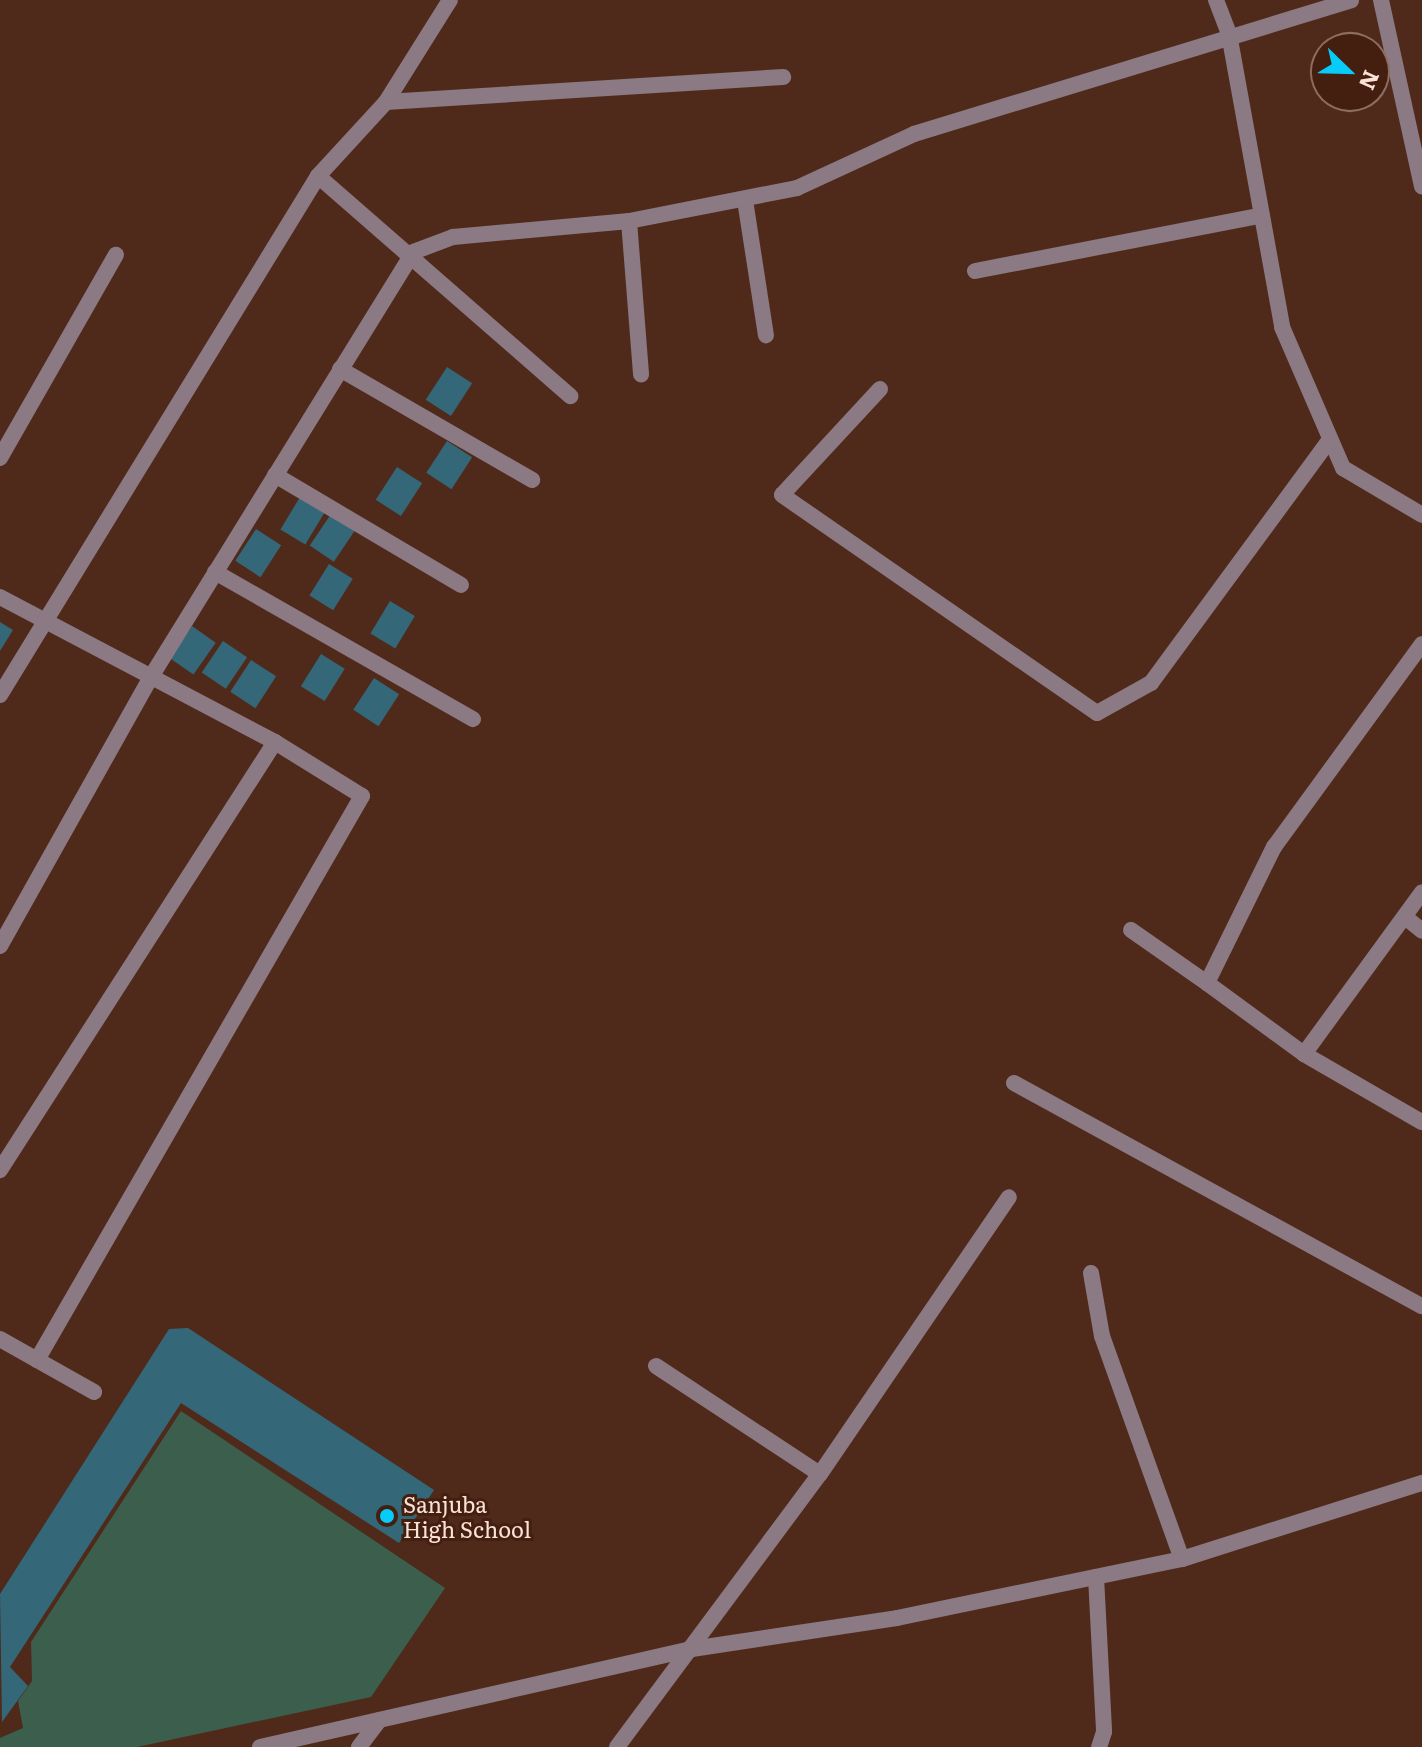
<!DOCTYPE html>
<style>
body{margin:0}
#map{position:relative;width:1422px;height:1747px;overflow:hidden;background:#4f2a1a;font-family:Literata,serif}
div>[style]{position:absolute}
.green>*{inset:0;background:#3b5e4d}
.building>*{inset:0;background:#346778;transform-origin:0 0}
.minor>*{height:16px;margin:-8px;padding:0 8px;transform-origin:8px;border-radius:8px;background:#8b7983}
.dots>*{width:22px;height:22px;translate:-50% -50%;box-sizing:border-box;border:4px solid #441f10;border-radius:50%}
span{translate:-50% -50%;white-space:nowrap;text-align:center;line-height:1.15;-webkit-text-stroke:6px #441f10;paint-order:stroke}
.poi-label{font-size:22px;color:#fae2d8}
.left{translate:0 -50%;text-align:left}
.north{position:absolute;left:1310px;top:32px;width:80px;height:80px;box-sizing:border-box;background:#441f10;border:2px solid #8d6d60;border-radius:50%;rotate:113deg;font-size:22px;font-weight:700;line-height:32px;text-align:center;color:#fae2d8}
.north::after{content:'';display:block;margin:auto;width:28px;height:36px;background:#07cbf9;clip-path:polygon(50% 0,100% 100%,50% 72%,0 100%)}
</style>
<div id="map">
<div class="green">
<i style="clip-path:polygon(181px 1411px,445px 1588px,371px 1697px,137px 1747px,0 1747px,0 1738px,23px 1728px,18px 1701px,32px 1681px,31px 1642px)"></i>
</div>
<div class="building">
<i style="left:447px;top:367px;width:30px;height:39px;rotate:33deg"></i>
<i style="left:447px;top:441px;width:30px;height:38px;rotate:33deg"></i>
<i style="left:397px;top:467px;width:30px;height:39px;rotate:33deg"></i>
<i style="left:300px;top:497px;width:29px;height:38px;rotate:31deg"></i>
<i style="left:331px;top:514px;width:29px;height:38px;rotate:34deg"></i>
<i style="left:256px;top:529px;width:30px;height:38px;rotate:33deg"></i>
<i style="left:329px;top:564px;width:28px;height:37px;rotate:32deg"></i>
<i style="left:390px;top:601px;width:29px;height:38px;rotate:31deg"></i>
<i style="clip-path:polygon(0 622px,13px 630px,0 651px)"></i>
<i style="left:192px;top:626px;width:29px;height:39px;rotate:35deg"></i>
<i style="left:223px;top:641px;width:29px;height:38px;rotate:34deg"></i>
<i style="left:321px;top:654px;width:28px;height:38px;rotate:32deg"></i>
<i style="left:251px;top:660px;width:30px;height:38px;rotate:33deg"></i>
<i style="left:374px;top:678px;width:30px;height:38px;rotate:33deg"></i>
<i style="clip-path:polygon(188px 1328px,434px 1490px,399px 1543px,181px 1403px,10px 1667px,28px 1686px,2px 1722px,0 1594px,169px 1329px)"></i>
</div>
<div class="minor">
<i style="left:1216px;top:0;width:36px;rotate:69deg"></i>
<i style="left:1229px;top:34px;width:298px;rotate:79.7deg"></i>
<i style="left:1282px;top:327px;width:154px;rotate:66.6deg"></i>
<i style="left:1343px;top:468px;width:92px;rotate:30.7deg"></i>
<i style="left:1381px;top:0;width:191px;rotate:77.6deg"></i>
<i style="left:386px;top:102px;width:398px;rotate:-3.6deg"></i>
<i style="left:318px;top:176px;width:335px;rotate:41.1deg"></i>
<i style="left:745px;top:200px;width:137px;rotate:81.2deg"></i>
<i style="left:629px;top:221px;width:154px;rotate:85.5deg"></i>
<i style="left:975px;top:271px;width:292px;rotate:-11deg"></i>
<i style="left:340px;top:369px;width:222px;rotate:30deg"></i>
<i style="left:880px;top:389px;width:144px;rotate:132.8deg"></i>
<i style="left:782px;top:495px;width:383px;rotate:34.7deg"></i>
<i style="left:1097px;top:713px;width:62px;rotate:-29.1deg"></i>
<i style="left:1151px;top:683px;width:299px;rotate:-53.7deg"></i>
<i style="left:0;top:458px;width:234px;rotate:-60.3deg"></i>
<i style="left:275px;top:475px;width:216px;rotate:30.6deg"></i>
<i style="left:215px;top:572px;width:297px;rotate:29.7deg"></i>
<i style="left:0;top:597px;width:311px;rotate:27.8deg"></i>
<i style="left:275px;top:742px;width:509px;rotate:122.72deg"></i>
<i style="left:0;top:695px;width:609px;rotate:-58.5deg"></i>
<i style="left:318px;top:176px;width:100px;rotate:-47.4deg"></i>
<i style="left:386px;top:102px;width:120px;rotate:-57.9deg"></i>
<i style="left:1405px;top:917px;width:22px;rotate:39deg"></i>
<i style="left:1131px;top:930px;width:93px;rotate:34.9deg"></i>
<i style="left:1207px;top:983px;width:152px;rotate:-63.8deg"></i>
<i style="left:1274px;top:847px;width:251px;rotate:-53.9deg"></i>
<i style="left:0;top:946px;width:314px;rotate:-60.7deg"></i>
<i style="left:154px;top:672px;width:493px;rotate:-58.3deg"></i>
<i style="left:413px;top:252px;width:43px;rotate:-20.6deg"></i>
<i style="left:453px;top:237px;width:177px;rotate:-5.2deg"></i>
<i style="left:629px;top:221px;width:171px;rotate:-11.1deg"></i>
<i style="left:797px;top:188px;width:129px;rotate:-24.8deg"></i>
<i style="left:914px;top:134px;width:457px;rotate:-17deg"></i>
<i style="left:1207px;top:983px;width:120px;rotate:36.2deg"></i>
<i style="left:1304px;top:1054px;width:136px;rotate:30deg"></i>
<i style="left:1304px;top:1054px;width:200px;rotate:-53.9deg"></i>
<i style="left:1014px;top:1083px;width:465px;rotate:28.7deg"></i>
<i style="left:1091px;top:1273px;width:64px;rotate:80.1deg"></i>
<i style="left:1102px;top:1336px;width:237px;rotate:70.3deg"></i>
<i style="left:0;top:1339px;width:108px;rotate:29.4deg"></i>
<i style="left:37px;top:1360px;width:651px;rotate:-60.05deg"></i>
<i style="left:362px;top:796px;width:102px;rotate:-148.2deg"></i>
<i style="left:656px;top:1366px;width:196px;rotate:33.4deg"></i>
<i style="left:1096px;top:1577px;width:155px;rotate:87deg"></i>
<i style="left:1104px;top:1732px;width:16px;rotate:108deg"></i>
<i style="left:260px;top:1747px;width:443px;rotate:-12.8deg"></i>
<i style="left:692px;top:1649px;width:207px;rotate:-8.6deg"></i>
<i style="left:897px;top:1618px;width:291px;rotate:-11.7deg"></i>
<i style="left:1182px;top:1559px;width:252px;rotate:-17.6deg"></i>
<i style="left:359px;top:1747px;width:34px;rotate:-53deg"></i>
<i style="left:617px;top:1747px;width:340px;rotate:-53.4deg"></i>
<i style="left:820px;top:1474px;width:335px;rotate:-55.7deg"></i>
</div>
<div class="dots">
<i style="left:387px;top:1516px;background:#07cbf9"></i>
</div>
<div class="poi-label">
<span class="left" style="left:403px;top:1516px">Sanjuba<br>High School</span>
</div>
<div class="north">N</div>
</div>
